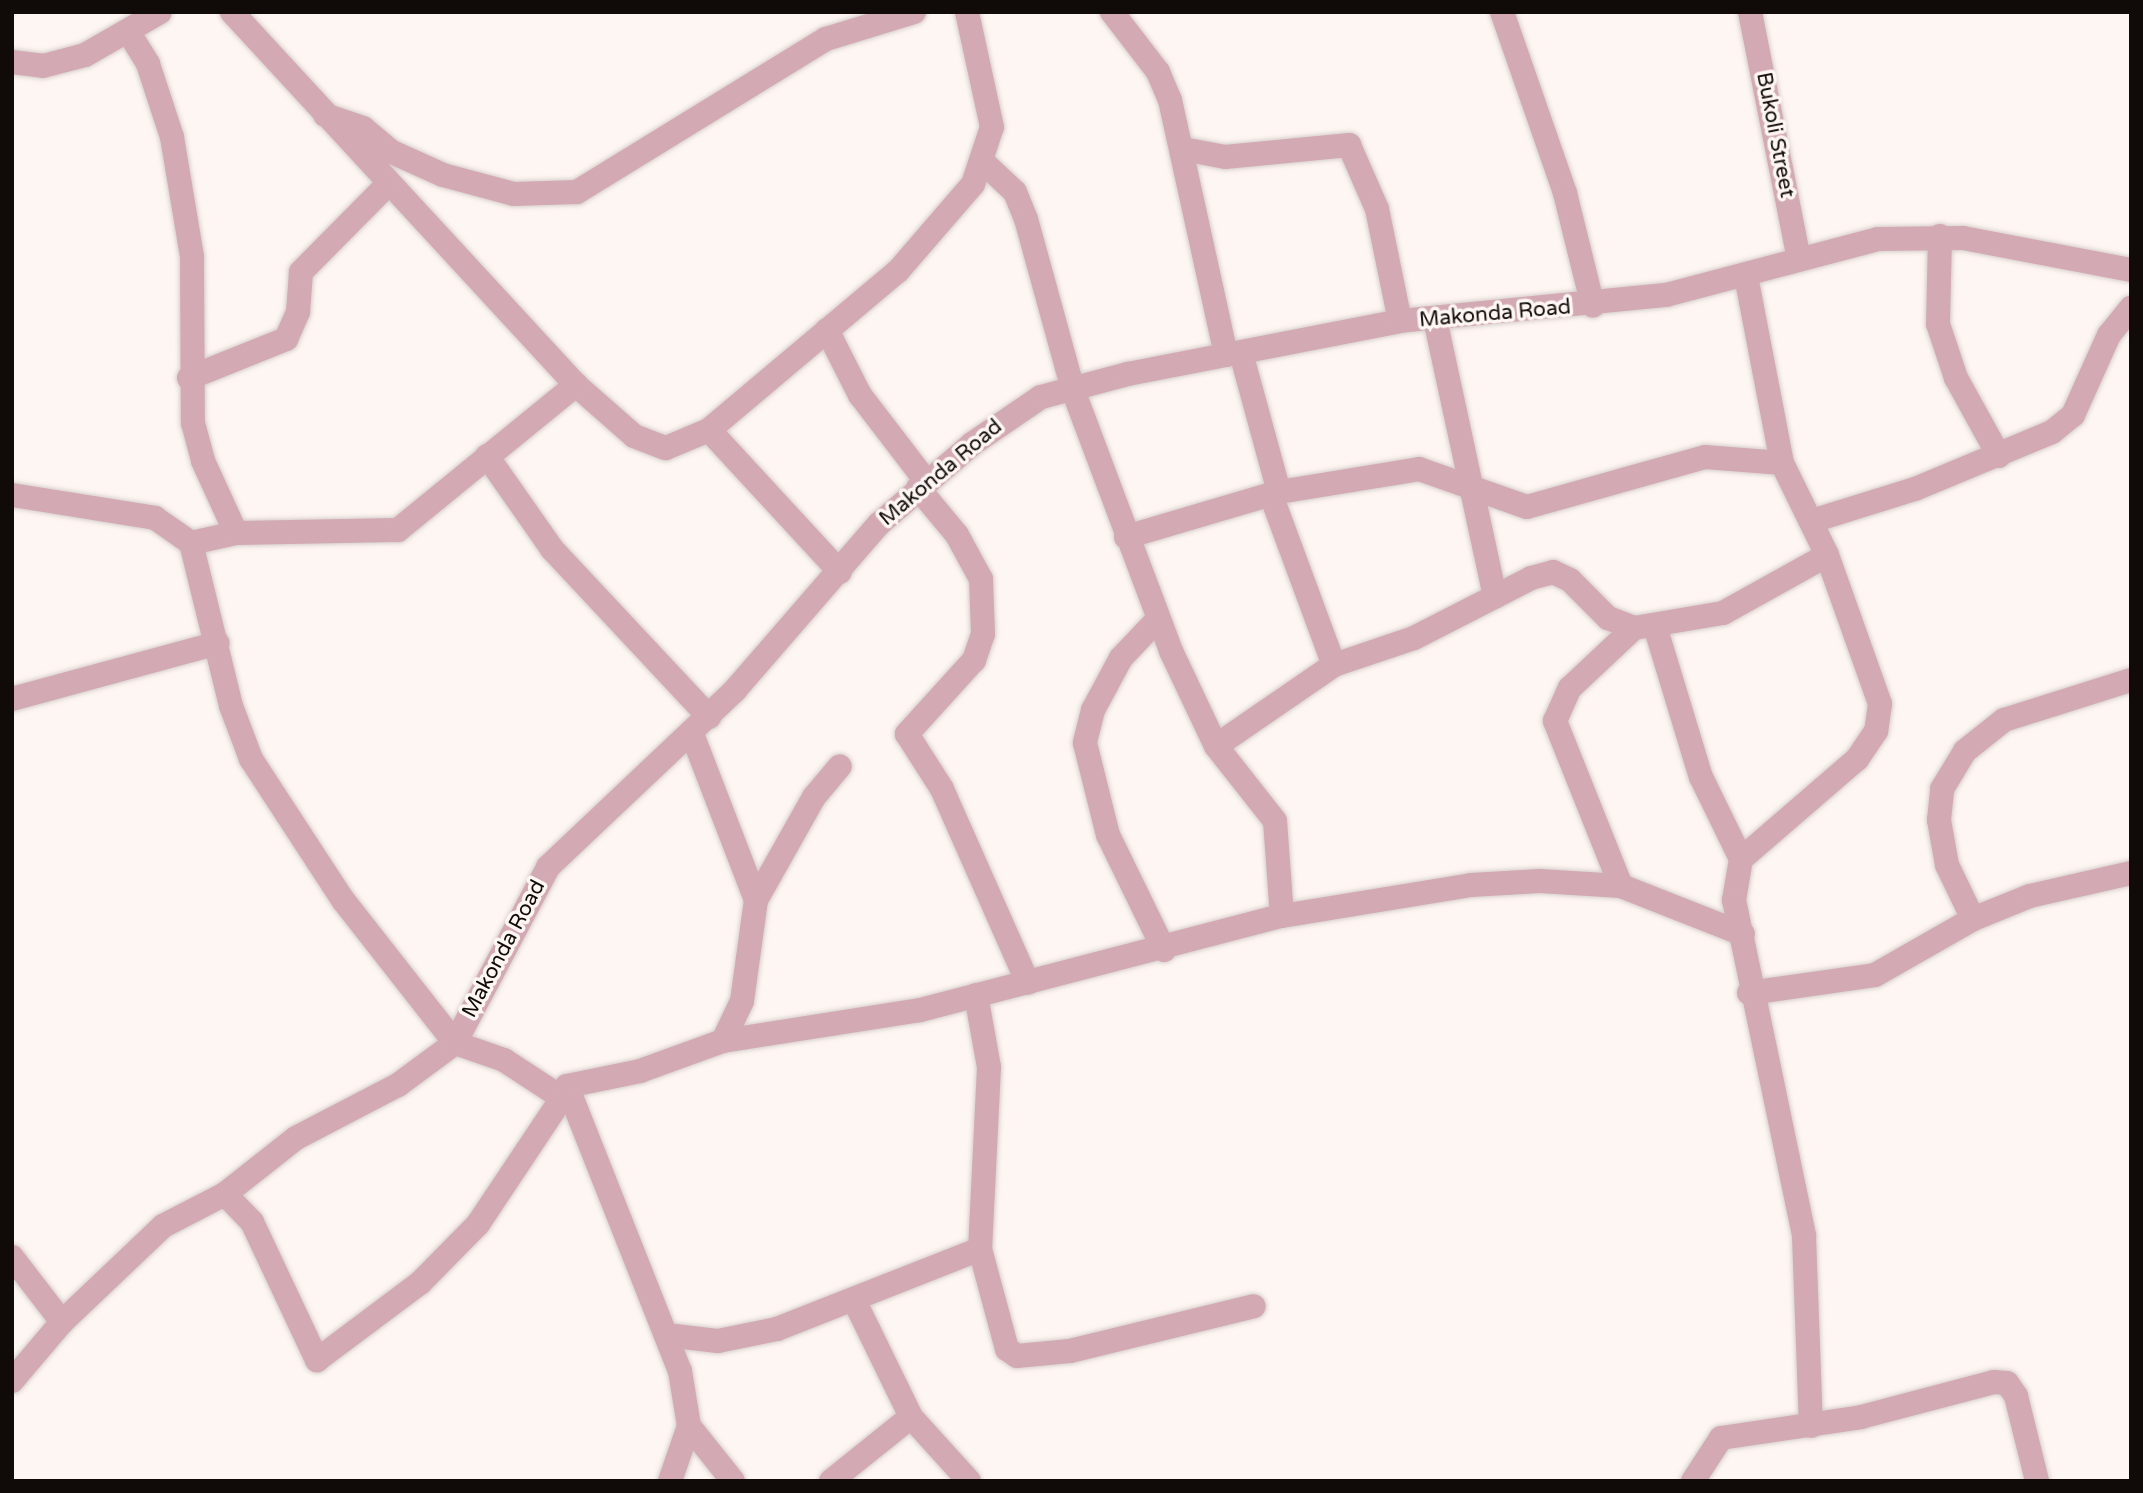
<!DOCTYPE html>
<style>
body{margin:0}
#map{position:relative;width:2143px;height:1493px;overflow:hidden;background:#fef6f2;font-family:"Varela Round",sans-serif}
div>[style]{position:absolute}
.roads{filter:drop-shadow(0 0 2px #d8d0cd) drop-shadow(0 0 2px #d8d0cd)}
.minor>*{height:24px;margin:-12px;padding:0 12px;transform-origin:12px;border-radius:12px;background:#d3aab4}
span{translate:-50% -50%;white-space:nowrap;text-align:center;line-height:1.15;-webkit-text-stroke:7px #fef6f2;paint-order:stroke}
.street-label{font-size:21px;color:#100b09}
.frame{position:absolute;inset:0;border:14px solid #100b09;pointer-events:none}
</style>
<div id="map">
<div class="roads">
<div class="minor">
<i style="left:232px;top:12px;width:507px;rotate:47.32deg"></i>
<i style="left:576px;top:385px;width:77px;rotate:41.3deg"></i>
<i style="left:634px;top:436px;width:34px;rotate:21deg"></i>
<i style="left:666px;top:448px;width:47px;rotate:-22.7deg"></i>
<i style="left:709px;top:430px;width:247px;rotate:-40.1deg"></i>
<i style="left:898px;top:271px;width:115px;rotate:-49.2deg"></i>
<i style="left:973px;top:184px;width:60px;rotate:-71.6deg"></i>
<i style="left:992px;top:127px;width:118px;rotate:-102.3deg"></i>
<i style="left:1112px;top:12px;width:76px;rotate:52.5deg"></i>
<i style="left:1158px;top:72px;width:30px;rotate:67deg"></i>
<i style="left:1170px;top:100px;width:261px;rotate:77.6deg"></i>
<i style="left:1502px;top:12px;width:192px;rotate:70.8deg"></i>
<i style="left:1565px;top:193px;width:116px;rotate:76.1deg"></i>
<i style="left:1750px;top:12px;width:252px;rotate:78.8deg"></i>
<i style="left:129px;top:33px;width:36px;rotate:58deg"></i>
<i style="left:148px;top:64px;width:77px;rotate:71.8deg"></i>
<i style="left:172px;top:137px;width:122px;rotate:80.5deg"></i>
<i style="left:192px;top:257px;width:166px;rotate:89.7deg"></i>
<i style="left:193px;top:423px;width:39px;rotate:75deg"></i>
<i style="left:203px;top:461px;width:79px;rotate:65.4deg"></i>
<i style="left:12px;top:62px;width:31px;rotate:7deg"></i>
<i style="left:43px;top:66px;width:43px;rotate:-14.7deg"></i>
<i style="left:85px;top:55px;width:86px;rotate:-29.8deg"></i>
<i style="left:325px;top:115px;width:40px;rotate:18.9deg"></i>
<i style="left:363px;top:128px;width:38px;rotate:40deg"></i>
<i style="left:392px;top:152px;width:56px;rotate:24.3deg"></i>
<i style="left:443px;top:175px;width:73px;rotate:15deg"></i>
<i style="left:514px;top:194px;width:63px;rotate:-1.8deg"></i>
<i style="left:577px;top:192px;width:292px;rotate:-31.6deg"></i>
<i style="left:826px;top:39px;width:92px;rotate:-17.1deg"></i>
<i style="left:1183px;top:149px;width:43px;rotate:10.8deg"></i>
<i style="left:1225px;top:157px;width:125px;rotate:-5.5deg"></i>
<i style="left:1349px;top:145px;width:70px;rotate:66.4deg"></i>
<i style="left:1377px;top:209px;width:114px;rotate:78.4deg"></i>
<i style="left:984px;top:163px;width:42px;rotate:43.1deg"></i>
<i style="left:1015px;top:192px;width:29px;rotate:68deg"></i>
<i style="left:1026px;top:219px;width:177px;rotate:74.6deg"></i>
<i style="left:1073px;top:390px;width:279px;rotate:69.4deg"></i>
<i style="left:1171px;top:651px;width:105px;rotate:64.7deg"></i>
<i style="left:1216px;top:746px;width:95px;rotate:51.8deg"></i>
<i style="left:1275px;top:821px;width:95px;rotate:85.8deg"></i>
<i style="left:1940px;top:236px;width:88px;rotate:91.3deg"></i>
<i style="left:1938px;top:324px;width:57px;rotate:71.6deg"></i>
<i style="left:1956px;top:378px;width:89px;rotate:61.1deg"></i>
<i style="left:1746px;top:276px;width:190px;rotate:79.1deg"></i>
<i style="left:1782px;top:463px;width:102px;rotate:63.9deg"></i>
<i style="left:1827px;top:555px;width:158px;rotate:70.4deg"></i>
<i style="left:1880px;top:704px;width:27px;rotate:98deg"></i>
<i style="left:1876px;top:731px;width:34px;rotate:124deg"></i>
<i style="left:1857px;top:759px;width:153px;rotate:139.2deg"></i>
<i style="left:1741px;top:859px;width:42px;rotate:99.7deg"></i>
<i style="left:1734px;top:900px;width:343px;rotate:78.2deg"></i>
<i style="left:1804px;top:1236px;width:190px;rotate:87.9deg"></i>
<i style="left:1435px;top:319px;width:284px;rotate:77.8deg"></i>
<i style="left:827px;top:330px;width:73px;rotate:63.1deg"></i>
<i style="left:860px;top:395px;width:108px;rotate:52.5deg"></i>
<i style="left:1241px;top:353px;width:144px;rotate:74.7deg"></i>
<i style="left:189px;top:378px;width:105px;rotate:-21.9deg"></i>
<i style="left:286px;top:339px;width:30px;rotate:-66deg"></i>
<i style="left:298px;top:312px;width:40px;rotate:-85.7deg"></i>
<i style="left:301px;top:272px;width:122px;rotate:-45.3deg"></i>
<i style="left:709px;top:430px;width:193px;rotate:47.3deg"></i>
<i style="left:487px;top:456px;width:113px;rotate:55deg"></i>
<i style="left:552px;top:549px;width:230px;rotate:46.9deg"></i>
<i style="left:918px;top:488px;width:61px;rotate:50.3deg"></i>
<i style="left:957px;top:535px;width:50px;rotate:61.4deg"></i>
<i style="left:981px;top:579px;width:55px;rotate:87.9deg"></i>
<i style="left:983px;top:634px;width:28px;rotate:109deg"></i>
<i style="left:974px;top:660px;width:100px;rotate:132.2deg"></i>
<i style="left:907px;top:734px;width:65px;rotate:57.5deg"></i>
<i style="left:942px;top:789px;width:212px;rotate:66.1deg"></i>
<i style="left:12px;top:495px;width:145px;rotate:9.1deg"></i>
<i style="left:155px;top:518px;width:44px;rotate:34.8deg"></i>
<i style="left:191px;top:543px;width:168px;rotate:76.2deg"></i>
<i style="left:231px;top:706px;width:57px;rotate:69.3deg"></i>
<i style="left:251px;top:759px;width:168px;rotate:56.9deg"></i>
<i style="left:343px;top:900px;width:182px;rotate:51.9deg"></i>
<i style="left:455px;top:1043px;width:52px;rotate:19.1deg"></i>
<i style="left:504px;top:1060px;width:69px;rotate:33.2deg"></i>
<i style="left:562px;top:1098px;width:13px;rotate:-67deg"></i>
<i style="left:567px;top:1086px;width:307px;rotate:68.4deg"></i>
<i style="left:680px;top:1371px;width:56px;rotate:80.7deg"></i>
<i style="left:689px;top:1426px;width:58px;rotate:109.1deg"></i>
<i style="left:1271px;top:495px;width:181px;rotate:69.7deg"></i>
<i style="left:1812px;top:521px;width:108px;rotate:-17.3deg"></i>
<i style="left:1915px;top:489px;width:148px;rotate:-22.6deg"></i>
<i style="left:2052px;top:432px;width:27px;rotate:-39deg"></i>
<i style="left:2073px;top:415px;width:88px;rotate:-65.8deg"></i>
<i style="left:2109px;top:335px;width:35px;rotate:-51deg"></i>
<i style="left:1126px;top:537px;width:159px;rotate:-16.4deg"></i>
<i style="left:1279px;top:492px;width:142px;rotate:-9.3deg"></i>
<i style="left:1419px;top:469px;width:114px;rotate:19.4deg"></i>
<i style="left:1527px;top:507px;width:185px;rotate:-15.7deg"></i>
<i style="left:1705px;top:457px;width:77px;rotate:4.5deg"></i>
<i style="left:191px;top:543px;width:46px;rotate:-12.5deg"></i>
<i style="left:236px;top:533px;width:162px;rotate:-1.1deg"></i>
<i style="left:398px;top:530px;width:230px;rotate:-39.2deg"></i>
<i style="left:1158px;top:619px;width:54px;rotate:133.5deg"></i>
<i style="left:1121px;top:658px;width:59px;rotate:118.3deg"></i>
<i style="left:1093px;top:710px;width:34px;rotate:104deg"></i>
<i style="left:1085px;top:743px;width:95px;rotate:76deg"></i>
<i style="left:1108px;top:835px;width:128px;rotate:64deg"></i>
<i style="left:1655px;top:626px;width:158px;rotate:73.1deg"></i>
<i style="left:1701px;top:777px;width:91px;rotate:64deg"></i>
<i style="left:12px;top:699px;width:213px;rotate:-15.2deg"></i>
<i style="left:692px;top:734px;width:178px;rotate:68.9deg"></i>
<i style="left:756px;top:900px;width:102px;rotate:97.9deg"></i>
<i style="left:742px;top:1001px;width:44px;rotate:115.4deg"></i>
<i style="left:1216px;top:746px;width:143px;rotate:-34.5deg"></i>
<i style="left:1334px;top:665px;width:84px;rotate:-18.6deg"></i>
<i style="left:1414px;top:638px;width:131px;rotate:-27.1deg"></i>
<i style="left:1531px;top:578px;width:23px;rotate:-15deg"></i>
<i style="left:1553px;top:572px;width:19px;rotate:25deg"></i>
<i style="left:1570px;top:580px;width:54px;rotate:45deg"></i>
<i style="left:1608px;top:618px;width:28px;rotate:21deg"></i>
<i style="left:1634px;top:628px;width:90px;rotate:-9.6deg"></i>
<i style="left:1723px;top:613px;width:119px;rotate:-29.1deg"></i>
<i style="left:1621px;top:886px;width:178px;rotate:-111.8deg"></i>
<i style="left:1555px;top:721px;width:36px;rotate:-66deg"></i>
<i style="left:1570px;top:688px;width:88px;rotate:-43.2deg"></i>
<i style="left:756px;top:900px;width:118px;rotate:-60.6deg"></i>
<i style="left:814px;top:797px;width:40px;rotate:-50deg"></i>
<i style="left:1973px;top:919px;width:60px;rotate:-115.7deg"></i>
<i style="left:1947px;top:865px;width:46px;rotate:-100.1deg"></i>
<i style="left:1939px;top:820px;width:31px;rotate:-84deg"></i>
<i style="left:1942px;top:789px;width:44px;rotate:-58.8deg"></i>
<i style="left:1965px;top:751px;width:50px;rotate:-38.5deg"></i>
<i style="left:2004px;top:720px;width:133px;rotate:-17.5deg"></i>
<i style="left:1749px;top:993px;width:127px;rotate:-8.1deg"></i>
<i style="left:1875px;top:975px;width:113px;rotate:-29.7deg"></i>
<i style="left:1973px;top:919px;width:61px;rotate:-22deg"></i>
<i style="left:2030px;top:896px;width:104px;rotate:-12.8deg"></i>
<i style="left:976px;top:995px;width:73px;rotate:79.8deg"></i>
<i style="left:989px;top:1067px;width:182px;rotate:92.8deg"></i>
<i style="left:980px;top:1249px;width:104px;rotate:74.9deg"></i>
<i style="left:1007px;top:1349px;width:12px;rotate:35deg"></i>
<i style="left:1017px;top:1356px;width:53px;rotate:-5.4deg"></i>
<i style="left:1070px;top:1351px;width:189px;rotate:-13.7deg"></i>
<i style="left:567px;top:1086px;width:75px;rotate:-11.6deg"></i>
<i style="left:640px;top:1071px;width:88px;rotate:-19.9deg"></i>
<i style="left:723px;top:1041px;width:199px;rotate:-8.9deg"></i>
<i style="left:920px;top:1010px;width:374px;rotate:-14.6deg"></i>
<i style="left:1282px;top:916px;width:192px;rotate:-9.3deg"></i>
<i style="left:1471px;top:885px;width:69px;rotate:-3.3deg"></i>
<i style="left:1540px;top:881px;width:81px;rotate:3.5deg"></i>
<i style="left:1621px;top:886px;width:131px;rotate:21.5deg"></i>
<i style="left:225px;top:1194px;width:39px;rotate:46deg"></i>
<i style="left:252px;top:1222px;width:153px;rotate:64.8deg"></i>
<i style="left:317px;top:1360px;width:129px;rotate:-36.8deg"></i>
<i style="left:420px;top:1283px;width:83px;rotate:-45.5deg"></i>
<i style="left:478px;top:1224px;width:151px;rotate:-56.3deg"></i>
<i style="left:12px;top:1257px;width:82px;rotate:52.4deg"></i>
<i style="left:855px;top:1302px;width:128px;rotate:64deg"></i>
<i style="left:911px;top:1417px;width:86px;rotate:47.8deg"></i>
<i style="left:666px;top:1335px;width:52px;rotate:6.6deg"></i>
<i style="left:718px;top:1341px;width:60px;rotate:-11.5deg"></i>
<i style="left:777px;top:1329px;width:218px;rotate:-21.5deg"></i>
<i style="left:12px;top:1381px;width:77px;rotate:-49.7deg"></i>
<i style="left:62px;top:1322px;width:139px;rotate:-43.5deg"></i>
<i style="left:163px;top:1226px;width:70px;rotate:-27.3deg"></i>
<i style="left:225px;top:1194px;width:90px;rotate:-38.3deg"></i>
<i style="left:296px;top:1138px;width:115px;rotate:-27.5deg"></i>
<i style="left:398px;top:1085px;width:71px;rotate:-36.4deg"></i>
<i style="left:455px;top:1043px;width:199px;rotate:-62.1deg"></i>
<i style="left:548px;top:867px;width:257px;rotate:-43.4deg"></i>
<i style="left:735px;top:690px;width:220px;rotate:-49.1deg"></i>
<i style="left:879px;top:524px;width:123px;rotate:-40.7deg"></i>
<i style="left:972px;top:444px;width:83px;rotate:-34.3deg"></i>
<i style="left:1041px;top:397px;width:90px;rotate:-14.8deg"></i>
<i style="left:1128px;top:374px;width:277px;rotate:-11deg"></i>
<i style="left:1400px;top:321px;width:267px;rotate:-5.6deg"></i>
<i style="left:1666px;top:295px;width:219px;rotate:-14.8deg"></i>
<i style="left:1878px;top:239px;width:85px;rotate:-0.7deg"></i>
<i style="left:1963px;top:238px;width:171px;rotate:10.8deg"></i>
<i style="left:689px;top:1426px;width:70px;rotate:51.3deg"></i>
<i style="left:831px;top:1481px;width:102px;rotate:-38.7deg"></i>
<i style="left:1693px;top:1481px;width:51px;rotate:-56.9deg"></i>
<i style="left:1721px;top:1438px;width:142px;rotate:-8.5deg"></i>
<i style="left:1861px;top:1417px;width:138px;rotate:-14.7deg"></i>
<i style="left:1994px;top:1382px;width:13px;rotate:4deg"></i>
<i style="left:2007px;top:1383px;width:16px;rotate:55deg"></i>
<i style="left:2016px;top:1396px;width:88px;rotate:76.1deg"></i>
</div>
</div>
<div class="street-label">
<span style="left:1775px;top:135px;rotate:79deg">Bukoli Street</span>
<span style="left:1495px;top:314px;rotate:-5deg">Makonda Road</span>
<span style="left:941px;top:473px;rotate:-40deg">Makonda Road</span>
<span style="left:504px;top:949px;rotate:-62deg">Makonda Road</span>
</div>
<div class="frame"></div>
</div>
